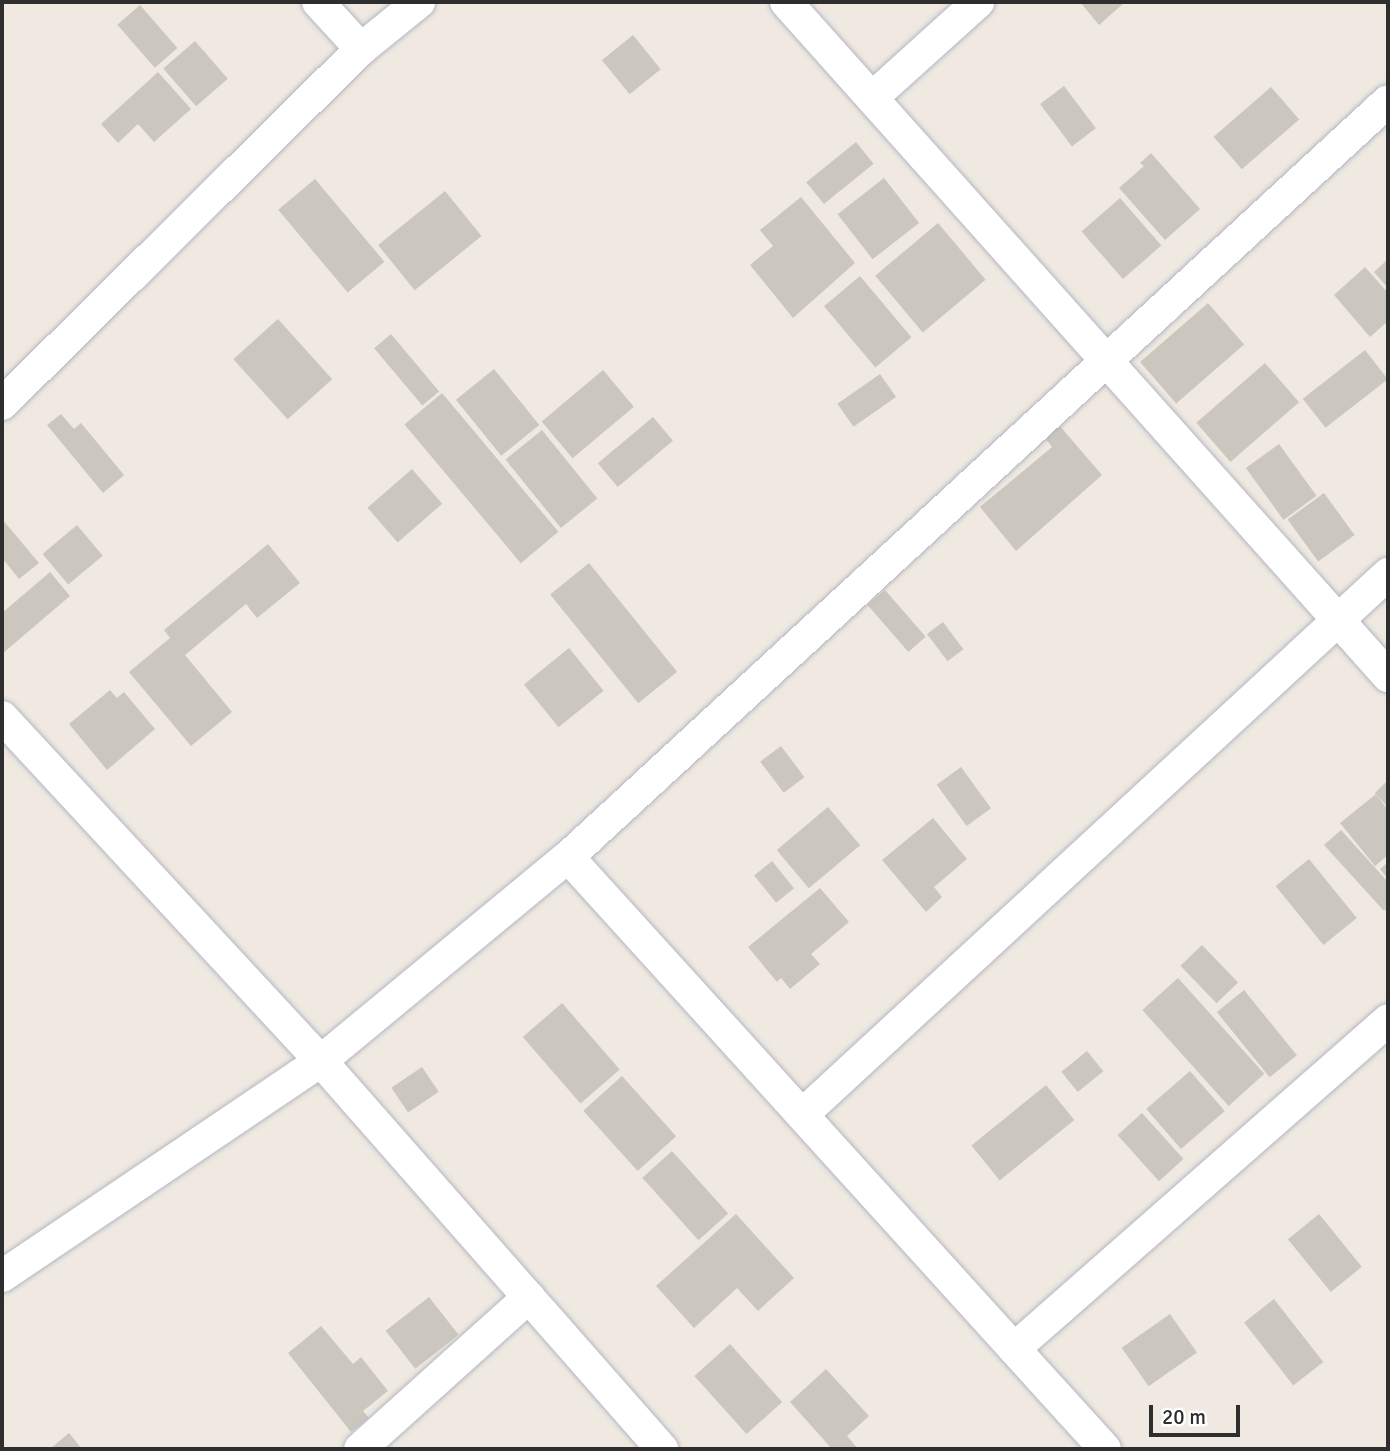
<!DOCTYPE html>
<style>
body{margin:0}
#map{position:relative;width:1390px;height:1451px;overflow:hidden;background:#efe9e1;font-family:Signika,sans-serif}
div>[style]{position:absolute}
.building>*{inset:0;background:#cbc7bf;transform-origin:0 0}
.roads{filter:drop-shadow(0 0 2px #b4b7c1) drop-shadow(0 0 2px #b4b7c1)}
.minor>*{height:32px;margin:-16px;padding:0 16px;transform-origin:16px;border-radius:16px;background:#fff}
span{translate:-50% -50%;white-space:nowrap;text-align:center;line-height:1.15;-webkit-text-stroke:7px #fff;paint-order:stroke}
.frame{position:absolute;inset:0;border:4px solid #2e2e2e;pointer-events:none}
.scale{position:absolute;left:1149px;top:1405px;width:91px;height:32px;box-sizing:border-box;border:4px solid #2e2e2e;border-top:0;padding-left:9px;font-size:21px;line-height:24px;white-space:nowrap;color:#2e2e2e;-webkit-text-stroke:5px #fff;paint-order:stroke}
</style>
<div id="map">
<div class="building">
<i style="clip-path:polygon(1080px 2px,1125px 2px,1099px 25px)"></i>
<i style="left:140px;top:5px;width:57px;height:30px;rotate:49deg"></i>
<i style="left:633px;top:35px;width:44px;height:40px;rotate:51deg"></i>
<i style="left:195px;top:41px;width:50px;height:42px;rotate:49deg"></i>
<i style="clip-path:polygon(158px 72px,191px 109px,154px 142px,138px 124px,118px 143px,101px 124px)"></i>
<i style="left:1064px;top:86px;width:53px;height:30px;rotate:53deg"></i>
<i style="left:1271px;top:87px;width:43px;height:76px;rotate:49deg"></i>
<i style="left:856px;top:142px;width:28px;height:64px;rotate:51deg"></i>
<i style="clip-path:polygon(1151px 153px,1200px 209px,1165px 240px,1119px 188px,1144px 166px,1140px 163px)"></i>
<i style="left:884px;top:178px;width:57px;height:59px;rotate:52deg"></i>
<i style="left:315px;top:179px;width:108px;height:48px;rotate:50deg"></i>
<i style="left:445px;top:191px;width:58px;height:86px;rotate:51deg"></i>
<i style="clip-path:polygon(801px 197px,855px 263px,793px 318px,750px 265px,773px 246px,760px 230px)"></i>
<i style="left:1120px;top:198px;width:63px;height:51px;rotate:49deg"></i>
<i style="left:938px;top:223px;width:74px;height:82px;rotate:50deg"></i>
<i style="clip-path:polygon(1388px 259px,1388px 288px,1374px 272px)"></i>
<i style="clip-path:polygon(1365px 267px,1388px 293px,1388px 321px,1370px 337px,1334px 295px)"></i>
<i style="left:860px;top:276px;width:80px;height:47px;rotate:50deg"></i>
<i style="left:1208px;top:303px;width:55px;height:90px;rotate:49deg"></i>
<i style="left:278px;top:319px;width:81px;height:60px;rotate:48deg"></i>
<i style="left:391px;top:334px;width:75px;height:22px;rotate:50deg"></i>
<i style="left:1365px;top:350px;width:37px;height:79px;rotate:52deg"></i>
<i style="left:1265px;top:363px;width:52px;height:91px;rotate:49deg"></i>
<i style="left:494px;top:369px;width:72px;height:49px;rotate:51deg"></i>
<i style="left:603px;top:370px;width:48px;height:80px;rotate:50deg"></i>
<i style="left:880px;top:374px;width:28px;height:52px;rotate:55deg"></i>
<i style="left:442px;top:393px;width:181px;height:49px;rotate:50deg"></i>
<i style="clip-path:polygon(61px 414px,74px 429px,81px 423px,124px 475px,103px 493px,47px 425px)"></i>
<i style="left:653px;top:417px;width:31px;height:72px;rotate:50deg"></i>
<i style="clip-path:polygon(1059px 425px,1102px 475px,1016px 551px,980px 507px,1052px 447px,1044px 437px)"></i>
<i style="left:542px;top:430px;width:88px;height:47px;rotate:51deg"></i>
<i style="left:1279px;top:444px;width:64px;height:41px;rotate:54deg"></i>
<i style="left:412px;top:469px;width:46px;height:59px;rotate:49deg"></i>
<i style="left:1324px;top:493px;width:52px;height:45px;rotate:54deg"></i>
<i style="clip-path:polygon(2px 519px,39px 563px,19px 579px,2px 558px)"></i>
<i style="left:77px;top:525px;width:40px;height:45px;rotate:50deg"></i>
<i style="clip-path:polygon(268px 544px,300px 583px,257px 618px,246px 604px,185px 655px,232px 712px,191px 746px,129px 672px,170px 638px,164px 630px)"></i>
<i style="left:589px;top:563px;width:140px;height:50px;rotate:51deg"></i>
<i style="clip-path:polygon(50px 572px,70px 596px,2px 654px,2px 613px)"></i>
<i style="left:885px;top:590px;width:62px;height:23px;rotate:49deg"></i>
<i style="left:943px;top:622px;width:34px;height:20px;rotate:53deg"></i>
<i style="left:569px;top:648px;width:55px;height:58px;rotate:51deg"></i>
<i style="clip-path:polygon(110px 690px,117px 698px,124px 692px,155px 729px,107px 770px,69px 724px)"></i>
<i style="left:781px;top:746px;width:39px;height:26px;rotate:53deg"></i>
<i style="left:961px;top:767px;width:51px;height:30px;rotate:54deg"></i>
<i style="clip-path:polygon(1388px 780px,1388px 807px,1375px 793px)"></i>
<i style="clip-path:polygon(1376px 794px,1388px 810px,1388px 855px,1375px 866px,1340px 823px)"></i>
<i style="left:828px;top:807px;width:50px;height:67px;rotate:50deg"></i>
<i style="clip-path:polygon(933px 818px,967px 859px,934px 887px,942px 897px,926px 912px,882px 860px)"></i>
<i style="clip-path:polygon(1341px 830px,1388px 882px,1388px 907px,1384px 911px,1324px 845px)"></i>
<i style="left:1309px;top:859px;width:76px;height:43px;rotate:51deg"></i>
<i style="left:772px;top:861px;width:35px;height:23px;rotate:51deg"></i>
<i style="clip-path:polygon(1388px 862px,1388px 879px,1380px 869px)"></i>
<i style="clip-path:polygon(820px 888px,849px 922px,811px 954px,820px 964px,790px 989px,781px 978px,777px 982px,748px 947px)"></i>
<i style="left:1202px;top:945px;width:52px;height:30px;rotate:46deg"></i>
<i style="left:1178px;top:978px;width:129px;height:48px;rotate:48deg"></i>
<i style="left:1244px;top:990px;width:84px;height:35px;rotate:51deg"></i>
<i style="left:562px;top:1003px;width:88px;height:52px;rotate:49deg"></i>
<i style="left:1087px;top:1051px;width:26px;height:33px;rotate:51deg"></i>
<i style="left:422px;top:1067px;width:30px;height:37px;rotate:56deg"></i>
<i style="left:1190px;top:1071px;width:53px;height:58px;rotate:49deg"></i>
<i style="left:622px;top:1076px;width:81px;height:52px;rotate:48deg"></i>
<i style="left:1046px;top:1085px;width:45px;height:96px;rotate:51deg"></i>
<i style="left:1142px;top:1113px;width:62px;height:33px;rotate:48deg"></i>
<i style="left:672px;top:1151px;width:84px;height:40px;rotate:48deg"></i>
<i style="clip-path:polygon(736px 1214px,794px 1278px,758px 1311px,737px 1288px,694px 1328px,656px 1286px)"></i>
<i style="left:1319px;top:1214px;width:68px;height:40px;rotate:51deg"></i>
<i style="left:429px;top:1297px;width:48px;height:55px;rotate:52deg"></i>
<i style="left:1274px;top:1299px;width:80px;height:38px;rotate:52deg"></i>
<i style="left:1170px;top:1314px;width:47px;height:59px;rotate:55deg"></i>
<i style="clip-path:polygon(321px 1326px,353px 1364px,361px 1357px,388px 1391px,363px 1411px,369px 1418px,351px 1432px,288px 1353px)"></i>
<i style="left:730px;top:1344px;width:78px;height:48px;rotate:48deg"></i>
<i style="clip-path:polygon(826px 1369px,869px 1416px,847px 1436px,858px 1449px,832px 1449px,790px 1402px)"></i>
<i style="clip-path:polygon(69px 1433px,82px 1449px,50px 1449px)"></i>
</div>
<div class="roads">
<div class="minor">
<i style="left:318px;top:2px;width:64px;rotate:47.5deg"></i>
<i style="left:786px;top:2px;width:904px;rotate:48.23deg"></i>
<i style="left:873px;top:97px;width:142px;rotate:-42.1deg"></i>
<i style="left:2px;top:404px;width:505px;rotate:-44.68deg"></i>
<i style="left:361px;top:49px;width:75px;rotate:-39deg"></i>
<i style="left:2px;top:717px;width:469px;rotate:47.2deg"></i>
<i style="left:321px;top:1061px;width:517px;rotate:48.69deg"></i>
<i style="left:568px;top:857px;width:799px;rotate:47.79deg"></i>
<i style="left:802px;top:1115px;width:798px;rotate:-42.71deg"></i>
<i style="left:2px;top:1276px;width:385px;rotate:-34deg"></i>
<i style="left:321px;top:1061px;width:320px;rotate:-39.6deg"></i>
<i style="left:568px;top:857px;width:1115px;rotate:-42.67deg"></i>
<i style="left:1014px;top:1349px;width:498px;rotate:-41.3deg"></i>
<i style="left:360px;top:1449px;width:227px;rotate:-42deg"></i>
</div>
</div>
<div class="frame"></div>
<div class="scale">20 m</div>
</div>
